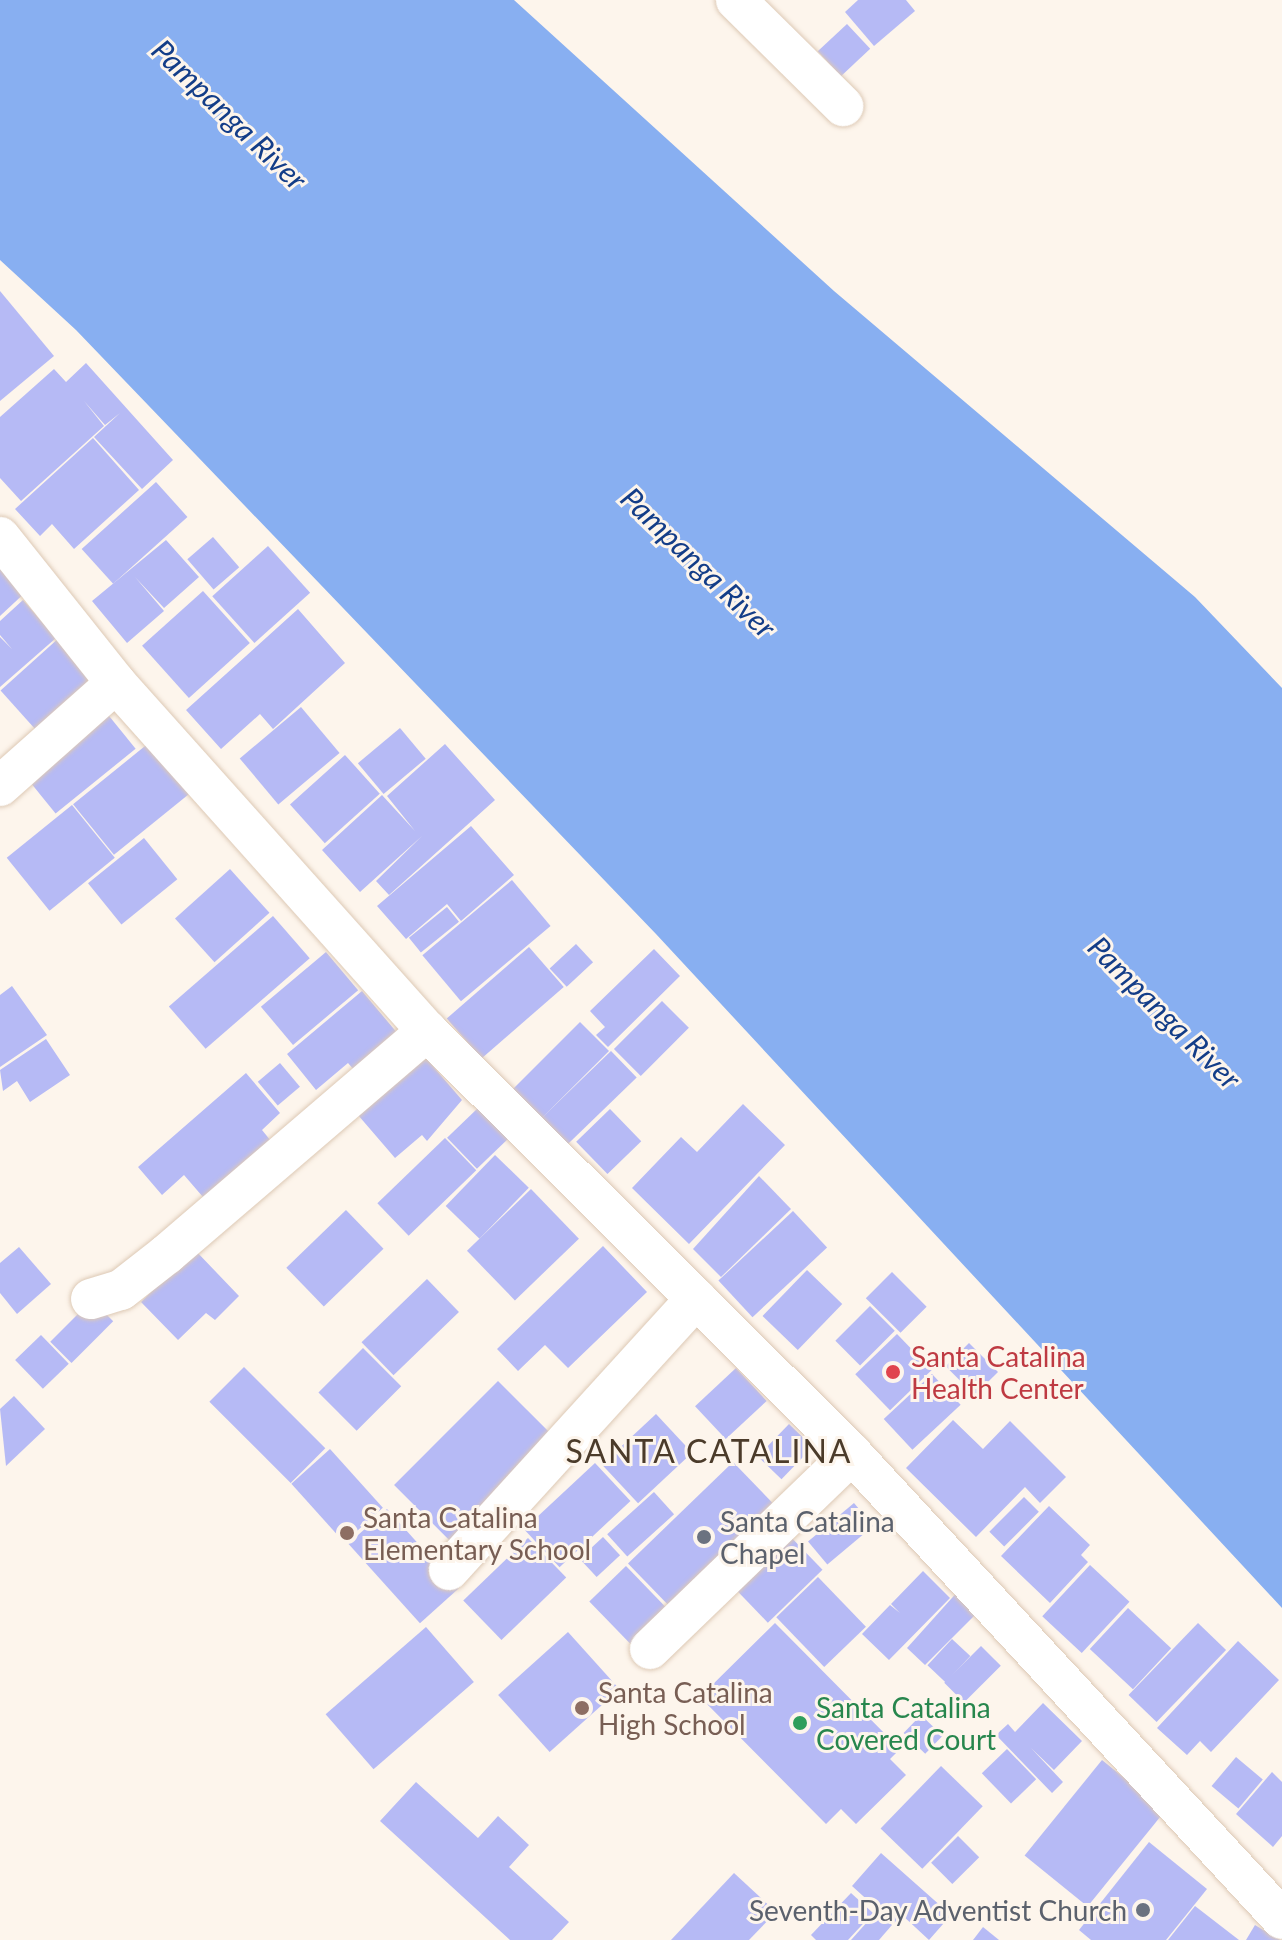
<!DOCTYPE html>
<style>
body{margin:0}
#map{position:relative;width:1282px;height:1940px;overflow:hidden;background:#fdf5ec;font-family:Lato,sans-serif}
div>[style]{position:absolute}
.water>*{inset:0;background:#88aff1}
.building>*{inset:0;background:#b6baf5;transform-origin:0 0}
.roads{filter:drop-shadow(0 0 2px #ddc9b5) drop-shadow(0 0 2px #ddc9b5)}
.minor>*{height:40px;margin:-20px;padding:0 20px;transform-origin:20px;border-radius:20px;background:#fff}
.dots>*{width:22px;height:22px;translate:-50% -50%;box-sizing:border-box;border:4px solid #fdf5ec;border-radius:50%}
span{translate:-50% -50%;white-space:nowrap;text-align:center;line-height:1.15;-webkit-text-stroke:6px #fdf5ec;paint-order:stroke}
.health-label{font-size:28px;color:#be3a42}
.left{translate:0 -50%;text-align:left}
.education-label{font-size:28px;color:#785e54}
.worship-label{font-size:28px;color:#5b616d}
.right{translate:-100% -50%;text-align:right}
.leisure-label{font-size:28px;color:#27864d}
.water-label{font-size:30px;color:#133d88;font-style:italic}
.quarter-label{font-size:32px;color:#4b3b2a;letter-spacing:2px}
</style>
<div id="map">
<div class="water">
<i style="clip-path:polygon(0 0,514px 0,834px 291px,1195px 597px,1282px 688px,1282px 1608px,656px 934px,76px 330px,0 260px)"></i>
</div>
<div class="building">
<i style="clip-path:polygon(858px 0,906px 0,915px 11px,874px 46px,845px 12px)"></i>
<i style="left:847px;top:24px;width:34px;height:40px;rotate:47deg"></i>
<i style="clip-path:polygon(0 291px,54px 356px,0 401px)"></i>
<i style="clip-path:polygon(86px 363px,173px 460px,142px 489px,94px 437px,120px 413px,105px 425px,84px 401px,104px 426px,21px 501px,0 478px,0 417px,54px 369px,66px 382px)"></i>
<i style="clip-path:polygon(93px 438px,139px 490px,74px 549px,52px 524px,40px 536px,15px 509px)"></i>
<i style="left:156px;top:482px;width:47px;height:100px;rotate:48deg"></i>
<i style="left:213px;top:537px;width:40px;height:34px;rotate:49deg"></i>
<i style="clip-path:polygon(166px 540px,199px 577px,164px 608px,135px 577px,164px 611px,127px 643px,92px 601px)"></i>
<i style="left:268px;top:546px;width:63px;height:75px;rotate:48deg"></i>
<i style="clip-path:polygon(0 555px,29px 589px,0 616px)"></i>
<i style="left:203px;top:591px;width:70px;height:82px;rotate:48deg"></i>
<i style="clip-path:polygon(23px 600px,56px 638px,0 687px,0 637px,12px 649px,0 635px,0 621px)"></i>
<i style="clip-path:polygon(298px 609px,345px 663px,273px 729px,260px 714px,221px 749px,186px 710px)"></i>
<i style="left:60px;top:637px;width:59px;height:80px;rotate:48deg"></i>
<i style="left:101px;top:706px;width:55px;height:103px;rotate:51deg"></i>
<i style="left:301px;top:707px;width:60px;height:80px;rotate:50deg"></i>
<i style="left:400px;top:728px;width:40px;height:55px;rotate:50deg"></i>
<i style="left:150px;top:742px;width:65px;height:99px;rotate:51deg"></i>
<i style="clip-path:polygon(445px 744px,495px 800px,389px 895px,376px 881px,422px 836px,360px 892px,322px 850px,382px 795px,415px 831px,387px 796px)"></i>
<i style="left:345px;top:755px;width:52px;height:74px;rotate:48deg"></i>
<i style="left:72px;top:805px;width:68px;height:84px;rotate:51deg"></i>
<i style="clip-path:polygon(471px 826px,514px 875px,461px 921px,447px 904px,406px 939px,377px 906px)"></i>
<i style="left:144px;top:838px;width:53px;height:72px;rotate:51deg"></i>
<i style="left:230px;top:869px;width:59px;height:74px;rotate:48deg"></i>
<i style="left:512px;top:880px;width:60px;height:117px;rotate:50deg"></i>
<i style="left:447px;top:907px;width:19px;height:49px;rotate:51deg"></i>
<i style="left:273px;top:916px;width:56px;height:138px;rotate:49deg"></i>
<i style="left:576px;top:944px;width:25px;height:36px;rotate:47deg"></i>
<i style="left:529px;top:947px;width:53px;height:109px;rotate:49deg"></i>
<i style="clip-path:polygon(654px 949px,680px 976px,608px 1047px,596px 1035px,605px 1027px,590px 1011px)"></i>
<i style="left:326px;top:952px;width:50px;height:85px;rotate:50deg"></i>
<i style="clip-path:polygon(12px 986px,47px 1035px,0 1067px,0 995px)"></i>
<i style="clip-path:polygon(362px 991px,404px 1041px,361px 1078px,348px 1063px,316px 1090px,287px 1054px)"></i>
<i style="left:662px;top:1001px;width:38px;height:68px;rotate:45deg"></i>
<i style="left:580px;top:1022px;width:41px;height:103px;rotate:45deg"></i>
<i style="clip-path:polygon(46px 1039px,70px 1075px,30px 1102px,17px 1081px,3px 1091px,0 1070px)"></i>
<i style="left:611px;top:1051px;width:37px;height:105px;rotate:46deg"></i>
<i style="clip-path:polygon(425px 1057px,462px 1100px,427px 1141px,422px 1135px,395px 1158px,358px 1115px)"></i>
<i style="left:280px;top:1063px;width:31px;height:29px;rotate:50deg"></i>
<i style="clip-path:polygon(246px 1073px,280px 1113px,262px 1130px,275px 1146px,209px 1204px,184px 1175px,162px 1195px,138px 1167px)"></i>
<i style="clip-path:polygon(743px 1104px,785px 1145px,689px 1244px,632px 1188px,681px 1137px,697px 1152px)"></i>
<i style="left:478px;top:1108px;width:43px;height:43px;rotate:46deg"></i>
<i style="left:610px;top:1109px;width:45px;height:47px;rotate:46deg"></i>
<i style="left:445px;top:1138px;width:45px;height:94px;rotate:46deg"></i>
<i style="left:495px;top:1155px;width:47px;height:71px;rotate:44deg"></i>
<i style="clip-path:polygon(759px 1176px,791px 1209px,721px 1277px,693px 1249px)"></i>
<i style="left:531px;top:1189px;width:69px;height:89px;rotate:46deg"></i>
<i style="left:346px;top:1210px;width:54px;height:83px;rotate:46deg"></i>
<i style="left:793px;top:1211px;width:50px;height:102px;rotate:47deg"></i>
<i style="clip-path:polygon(603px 1246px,647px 1292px,568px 1368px,545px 1345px,518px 1371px,497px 1349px)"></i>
<i style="clip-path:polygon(19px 1247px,51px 1284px,17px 1314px,0 1293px,0 1263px)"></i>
<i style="clip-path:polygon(194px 1249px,239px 1296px,215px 1320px,206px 1313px,178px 1340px,141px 1302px)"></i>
<i style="left:807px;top:1270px;width:49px;height:64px;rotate:44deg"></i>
<i style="left:892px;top:1272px;width:49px;height:37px;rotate:45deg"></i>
<i style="left:427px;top:1279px;width:46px;height:91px;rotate:46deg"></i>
<i style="left:92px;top:1300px;width:30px;height:59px;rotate:45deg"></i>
<i style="left:870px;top:1306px;width:35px;height:49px;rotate:45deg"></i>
<i style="left:897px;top:1334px;width:50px;height:58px;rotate:46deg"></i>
<i style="left:41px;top:1335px;width:40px;height:36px;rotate:46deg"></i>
<i style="left:969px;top:1343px;width:41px;height:33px;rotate:45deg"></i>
<i style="left:363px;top:1348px;width:54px;height:63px;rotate:45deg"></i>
<i style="left:244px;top:1367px;width:115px;height:49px;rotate:45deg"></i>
<i style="left:736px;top:1368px;width:45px;height:56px;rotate:47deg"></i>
<i style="left:932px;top:1374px;width:42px;height:66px;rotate:47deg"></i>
<i style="left:498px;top:1381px;width:91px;height:147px;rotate:45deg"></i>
<i style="clip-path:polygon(14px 1396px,45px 1429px,6px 1466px,0 1409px)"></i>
<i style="left:656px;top:1414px;width:53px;height:74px;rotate:47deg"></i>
<i style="clip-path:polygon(953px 1420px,983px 1449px,1010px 1421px,1066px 1477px,1040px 1503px,1025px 1487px,976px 1537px,906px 1468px)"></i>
<i style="left:789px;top:1424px;width:33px;height:45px;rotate:44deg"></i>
<i style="left:330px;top:1449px;width:79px;height:52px;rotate:48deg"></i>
<i style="left:733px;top:1462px;width:67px;height:146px;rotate:46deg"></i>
<i style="left:595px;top:1463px;width:52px;height:97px;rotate:47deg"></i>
<i style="left:654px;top:1492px;width:30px;height:63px;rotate:48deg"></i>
<i style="left:1024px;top:1497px;width:21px;height:49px;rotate:45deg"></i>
<i style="left:854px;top:1503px;width:30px;height:60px;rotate:50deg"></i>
<i style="clip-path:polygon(1049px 1506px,1090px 1545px,1081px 1555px,1088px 1562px,1050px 1603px,1001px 1556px)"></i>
<i style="left:387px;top:1509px;width:107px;height:52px;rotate:48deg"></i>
<i style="left:785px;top:1531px;width:54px;height:76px;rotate:46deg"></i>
<i style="left:603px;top:1537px;width:25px;height:32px;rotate:47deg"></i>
<i style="left:528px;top:1538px;width:55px;height:90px;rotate:46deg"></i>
<i style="left:1090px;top:1565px;width:54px;height:70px;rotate:43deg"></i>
<i style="left:626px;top:1566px;width:59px;height:51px;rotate:46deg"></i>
<i style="clip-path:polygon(923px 1571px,950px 1598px,889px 1660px,862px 1634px,890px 1605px,900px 1613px,891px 1604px)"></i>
<i style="left:818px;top:1577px;width:69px;height:58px;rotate:46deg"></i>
<i style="clip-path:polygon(960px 1589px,981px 1609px,925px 1665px,907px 1648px)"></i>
<i style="left:1128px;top:1608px;width:59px;height:56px;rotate:43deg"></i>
<i style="clip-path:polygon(775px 1623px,900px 1749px,890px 1759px,906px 1775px,856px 1824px,841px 1809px,826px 1824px,700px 1697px)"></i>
<i style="left:1198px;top:1623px;width:39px;height:100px;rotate:44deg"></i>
<i style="left:426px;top:1627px;width:73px;height:133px;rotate:49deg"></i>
<i style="left:568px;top:1632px;width:77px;height:94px;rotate:48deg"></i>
<i style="left:952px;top:1639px;width:25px;height:36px;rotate:43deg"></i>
<i style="clip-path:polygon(1238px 1641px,1279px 1680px,1211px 1752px,1200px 1741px,1187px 1755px,1157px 1728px)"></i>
<i style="left:981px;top:1646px;width:28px;height:52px;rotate:45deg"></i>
<i style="clip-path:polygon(1043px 1703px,1082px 1741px,1054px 1770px,1031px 1748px,1063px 1782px,1052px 1793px,996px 1735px,1008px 1724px,1015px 1732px)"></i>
<i style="left:921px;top:1715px;width:30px;height:25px;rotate:44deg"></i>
<i style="left:1007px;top:1749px;width:42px;height:35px;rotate:46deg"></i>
<i style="left:1236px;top:1757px;width:35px;height:38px;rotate:40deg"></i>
<i style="left:1102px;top:1760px;width:81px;height:123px;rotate:39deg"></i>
<i style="left:941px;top:1766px;width:58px;height:87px;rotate:44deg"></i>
<i style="clip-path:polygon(1272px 1772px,1282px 1782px,1282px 1836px,1273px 1847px,1236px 1814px)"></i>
<i style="clip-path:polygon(416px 1782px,478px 1838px,498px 1816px,529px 1845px,509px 1867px,569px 1922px,552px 1940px,510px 1940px,380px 1821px)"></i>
<i style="left:958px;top:1836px;width:30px;height:38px;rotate:45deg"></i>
<i style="clip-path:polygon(1149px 1842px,1207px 1889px,1166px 1940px,1091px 1940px,1079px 1930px)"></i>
<i style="clip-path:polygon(881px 1853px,951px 1915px,929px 1940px,902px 1915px,894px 1924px,852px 1886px)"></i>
<i style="clip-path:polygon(734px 1873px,776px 1912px,749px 1940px,671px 1940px)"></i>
<i style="clip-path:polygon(851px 1893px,873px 1913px,848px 1940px,816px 1940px,811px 1935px)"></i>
<i style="clip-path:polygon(1195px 1906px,1239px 1940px,1168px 1940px)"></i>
<i style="clip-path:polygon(877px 1911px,892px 1925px,879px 1940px,851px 1940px)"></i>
<i style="clip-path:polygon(1255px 1925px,1280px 1940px,1246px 1940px)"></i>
<i style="clip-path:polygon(983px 1927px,999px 1940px,973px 1940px)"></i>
</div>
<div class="roads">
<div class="minor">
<i style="left:736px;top:0;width:151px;rotate:44.7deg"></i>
<i style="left:0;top:537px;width:186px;rotate:51.5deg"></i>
<i style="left:116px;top:683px;width:467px;rotate:48.2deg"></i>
<i style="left:427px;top:1031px;width:600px;rotate:44.86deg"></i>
<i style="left:852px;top:1454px;width:633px;rotate:47.24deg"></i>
<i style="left:0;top:786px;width:155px;rotate:-41.6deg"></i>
<i style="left:91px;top:1299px;width:31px;rotate:-17deg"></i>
<i style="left:121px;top:1290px;width:58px;rotate:-38deg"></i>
<i style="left:167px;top:1254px;width:343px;rotate:-40.6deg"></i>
<i style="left:449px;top:1570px;width:367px;rotate:-47.7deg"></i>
<i style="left:650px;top:1649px;width:281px;rotate:-44deg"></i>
</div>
</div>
<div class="dots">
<i style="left:893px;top:1372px;background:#e0444e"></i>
<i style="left:347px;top:1533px;background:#8d6e63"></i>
<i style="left:704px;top:1537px;background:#6b7280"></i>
<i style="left:582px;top:1708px;background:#8d6e63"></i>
<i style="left:800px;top:1723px;background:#2e9e5b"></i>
<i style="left:1143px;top:1910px;background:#6b7280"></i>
</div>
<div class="health-label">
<span class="left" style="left:911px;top:1372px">Santa Catalina<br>Health Center</span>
</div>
<div class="education-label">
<span class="left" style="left:363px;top:1533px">Santa Catalina<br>Elementary School</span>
<span class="left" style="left:598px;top:1708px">Santa Catalina<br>High School</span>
</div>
<div class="worship-label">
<span class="left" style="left:720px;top:1537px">Santa Catalina<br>Chapel</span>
<span class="right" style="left:1127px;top:1910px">Seventh-Day Adventist Church</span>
</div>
<div class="leisure-label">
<span class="left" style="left:816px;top:1723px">Santa Catalina<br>Covered Court</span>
</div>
<div class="water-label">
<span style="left:230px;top:114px;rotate:44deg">Pampanga River</span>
<span style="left:699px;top:562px;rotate:44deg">Pampanga River</span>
<span style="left:1165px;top:1012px;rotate:45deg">Pampanga River</span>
</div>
<div class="quarter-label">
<span style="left:709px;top:1451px">SANTA CATALINA</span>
</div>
</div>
